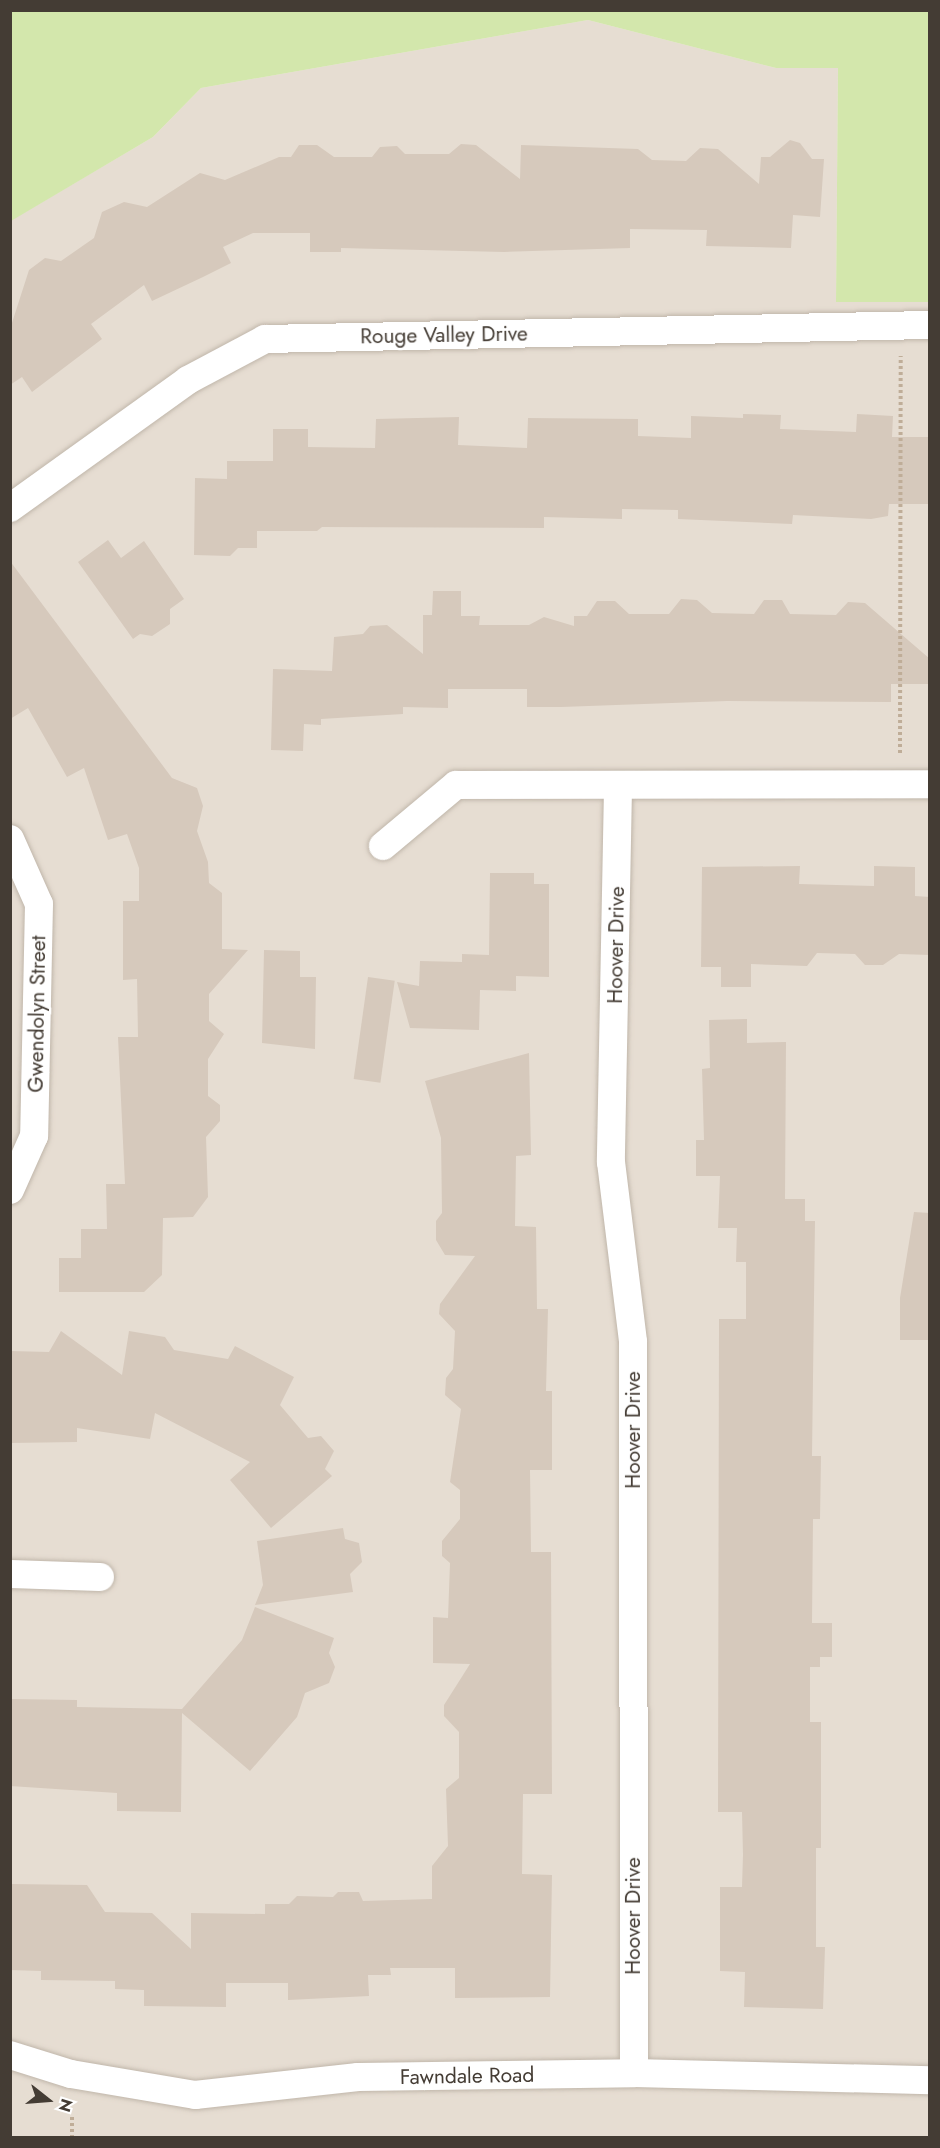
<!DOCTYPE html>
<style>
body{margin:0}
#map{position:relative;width:940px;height:2148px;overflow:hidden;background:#f2ece4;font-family:Jost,sans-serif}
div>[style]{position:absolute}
.residential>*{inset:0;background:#e6ddd2}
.green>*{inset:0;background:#d3e7ac}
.building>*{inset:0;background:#d6c9bc;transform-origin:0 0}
.path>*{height:4px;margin-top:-2px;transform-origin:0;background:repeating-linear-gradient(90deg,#bfad98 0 3px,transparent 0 6px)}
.roads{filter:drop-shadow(0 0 2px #c0b6aa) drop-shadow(0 0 2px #c0b6aa)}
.street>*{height:28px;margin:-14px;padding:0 14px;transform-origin:14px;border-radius:14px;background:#fff}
span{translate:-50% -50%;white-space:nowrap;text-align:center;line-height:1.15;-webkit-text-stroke:4.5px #fff;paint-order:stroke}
.street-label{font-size:21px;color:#443c34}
.frame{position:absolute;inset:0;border:12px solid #443c34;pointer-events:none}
.north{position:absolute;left:18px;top:2070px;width:60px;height:60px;-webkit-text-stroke:4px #fff;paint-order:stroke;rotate:107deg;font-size:16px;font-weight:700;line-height:24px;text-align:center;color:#443c34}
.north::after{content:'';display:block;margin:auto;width:21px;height:27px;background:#443c34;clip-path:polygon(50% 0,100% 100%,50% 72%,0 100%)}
</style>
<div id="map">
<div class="residential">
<i style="clip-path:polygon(588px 20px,776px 68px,838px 67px,836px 301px,930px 302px,929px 2137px,11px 2137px,10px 221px,153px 137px,201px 88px)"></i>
</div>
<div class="green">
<i style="clip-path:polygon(10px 11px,929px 11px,929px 302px,836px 302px,838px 68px,776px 68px,588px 20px,201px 88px,153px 137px,11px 221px)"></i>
</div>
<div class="building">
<i style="clip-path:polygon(790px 140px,800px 143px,812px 159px,824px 159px,820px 217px,793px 215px,791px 248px,706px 246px,707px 230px,630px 229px,630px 248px,504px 252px,341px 248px,341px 252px,310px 252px,310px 233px,253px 233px,223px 247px,231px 263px,203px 277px,152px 301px,144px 285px,91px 324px,102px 339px,32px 392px,22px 377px,10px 385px,10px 329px,29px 270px,45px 258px,61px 261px,94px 238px,102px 212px,124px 202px,147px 207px,200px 173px,225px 180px,279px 157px,291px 157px,299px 145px,317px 145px,334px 157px,372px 157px,380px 147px,397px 146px,405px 154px,449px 154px,461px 144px,476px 145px,520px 179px,521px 145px,638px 149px,652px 160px,686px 161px,700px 148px,718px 149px,759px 184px,761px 157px,770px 157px)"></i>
<i style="clip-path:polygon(743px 414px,781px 415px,780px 429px,856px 432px,857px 414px,893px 416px,892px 437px,930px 437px,930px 504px,889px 504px,888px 516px,871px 519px,793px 515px,792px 524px,678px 519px,678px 510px,622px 509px,622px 519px,544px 517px,544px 528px,322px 527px,317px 531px,257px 531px,257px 548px,238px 548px,230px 556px,194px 555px,195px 478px,227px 479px,227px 461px,273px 461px,273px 429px,308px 429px,308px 447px,375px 448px,376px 419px,459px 417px,458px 445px,527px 448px,528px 418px,638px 419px,638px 436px,691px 438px,691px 416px,743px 418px)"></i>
<i style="clip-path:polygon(108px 540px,121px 558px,144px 541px,184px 599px,170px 609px,170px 624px,152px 636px,140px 634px,133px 639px,78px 562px)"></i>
<i style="clip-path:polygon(10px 561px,172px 778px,197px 788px,203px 806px,197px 831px,208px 862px,209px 883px,222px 893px,222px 949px,248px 950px,209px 994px,209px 1021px,224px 1034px,208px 1059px,208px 1096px,220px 1105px,220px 1121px,206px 1137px,208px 1197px,193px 1217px,163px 1218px,162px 1275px,144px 1292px,59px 1292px,59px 1258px,81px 1258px,81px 1229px,107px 1229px,106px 1184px,125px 1184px,118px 1037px,138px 1037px,137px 979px,123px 980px,123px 901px,139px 901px,139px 868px,127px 834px,108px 840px,84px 768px,67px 777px,28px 708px,10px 719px)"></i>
<i style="clip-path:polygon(433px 591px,461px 591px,461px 616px,480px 616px,479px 625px,529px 625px,544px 617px,574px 626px,574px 616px,587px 616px,597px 601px,615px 601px,629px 614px,669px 614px,681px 599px,697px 600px,712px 613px,754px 614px,764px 600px,782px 600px,790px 614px,836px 615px,848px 602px,865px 603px,930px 659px,930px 684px,891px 684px,891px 702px,727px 701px,561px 707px,527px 707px,527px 689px,448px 689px,448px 708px,403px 707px,403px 714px,321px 719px,321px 725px,304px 724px,303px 751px,271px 750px,273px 669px,332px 671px,334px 637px,363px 634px,370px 626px,387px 625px,423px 654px,423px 615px,432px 615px)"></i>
<i style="clip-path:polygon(800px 866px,799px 884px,874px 886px,874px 866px,915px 867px,915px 896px,930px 897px,930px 955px,899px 954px,883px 965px,865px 965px,855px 954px,817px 953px,807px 966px,751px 964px,751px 987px,721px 987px,721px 967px,701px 967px,702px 867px)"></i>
<i style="clip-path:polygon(490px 873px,534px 873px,534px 884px,549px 884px,549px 977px,516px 976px,516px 991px,480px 990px,479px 1030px,410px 1028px,397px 982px,419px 986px,420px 961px,462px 962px,462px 954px,489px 955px)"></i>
<i style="clip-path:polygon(264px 950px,300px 951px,300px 977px,316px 977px,315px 1049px,262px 1043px)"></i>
<i style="left:368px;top:977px;width:27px;height:103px;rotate:8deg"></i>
<i style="clip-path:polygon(747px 1019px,747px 1043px,786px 1042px,785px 1199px,805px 1199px,805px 1221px,815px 1221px,812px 1456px,821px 1456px,820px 1519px,813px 1519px,812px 1623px,832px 1623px,832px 1657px,820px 1657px,820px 1667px,810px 1667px,810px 1722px,821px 1722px,821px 1848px,816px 1848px,816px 1947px,825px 1947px,823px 2009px,744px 2007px,745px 1972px,720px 1971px,720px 1887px,742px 1887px,743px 1855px,742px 1812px,718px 1812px,719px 1319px,746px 1319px,746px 1262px,736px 1262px,737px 1228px,718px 1228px,720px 1176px,696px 1176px,696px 1140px,704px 1140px,702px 1069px,710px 1068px,709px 1020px)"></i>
<i style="clip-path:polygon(529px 1053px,531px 1155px,516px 1156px,515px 1226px,536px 1227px,537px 1309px,548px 1309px,546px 1391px,552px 1391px,552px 1470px,530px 1470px,531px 1552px,551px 1552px,552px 1794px,523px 1794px,522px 1874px,552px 1875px,550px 1997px,455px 1998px,455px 1968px,390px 1968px,391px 1975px,368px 1975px,369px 1996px,288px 2000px,288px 1983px,226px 1983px,226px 2007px,144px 2006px,144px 1990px,115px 1989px,115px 1981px,41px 1980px,41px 1971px,10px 1970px,10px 1884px,87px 1885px,105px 1912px,152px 1913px,191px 1949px,191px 1913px,265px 1914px,265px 1904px,289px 1904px,297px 1896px,333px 1897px,338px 1892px,359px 1892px,363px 1901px,432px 1899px,432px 1866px,448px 1846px,446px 1789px,459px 1778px,459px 1732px,444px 1716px,444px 1705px,470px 1664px,433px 1663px,433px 1617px,448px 1618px,450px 1563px,442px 1556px,442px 1541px,460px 1519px,460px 1490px,450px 1482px,461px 1409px,445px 1395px,446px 1378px,453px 1369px,455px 1331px,439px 1314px,440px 1304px,475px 1256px,445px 1255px,436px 1240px,436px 1221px,442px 1213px,441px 1138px,425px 1081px)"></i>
<i style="clip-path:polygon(914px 1212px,930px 1213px,930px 1340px,900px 1340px,900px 1298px)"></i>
<i style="clip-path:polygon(61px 1331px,122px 1375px,129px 1331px,165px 1337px,174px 1350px,228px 1359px,235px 1346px,294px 1377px,280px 1405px,308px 1438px,321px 1436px,334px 1451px,325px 1469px,332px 1476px,271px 1528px,230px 1480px,250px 1462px,155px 1413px,150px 1439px,77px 1428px,77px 1442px,10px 1443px,10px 1351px,49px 1352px)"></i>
<i style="clip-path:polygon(343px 1528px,345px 1539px,359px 1543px,362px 1562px,350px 1574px,353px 1592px,255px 1605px,263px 1585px,257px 1541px)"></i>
<i style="clip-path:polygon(255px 1607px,334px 1638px,329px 1653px,335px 1667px,329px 1683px,305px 1693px,297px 1717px,250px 1771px,182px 1713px,181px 1812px,117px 1811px,117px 1793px,10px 1786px,10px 1699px,77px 1700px,77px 1707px,182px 1709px,242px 1640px)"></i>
</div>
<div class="path">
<i style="left:900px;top:753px;width:397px;rotate:-89.9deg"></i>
<i style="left:72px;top:2117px;width:21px;rotate:90deg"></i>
</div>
<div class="roads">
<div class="street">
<i style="left:10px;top:508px;width:219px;rotate:-35.7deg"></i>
<i style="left:188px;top:380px;width:87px;rotate:-28deg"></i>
<i style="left:265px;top:339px;width:665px;rotate:-1.21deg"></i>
<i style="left:618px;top:788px;width:374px;rotate:91.1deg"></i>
<i style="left:611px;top:1162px;width:181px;rotate:83deg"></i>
<i style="left:633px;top:1342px;width:731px;rotate:89.92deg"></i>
<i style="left:10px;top:839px;width:71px;rotate:66deg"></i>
<i style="left:39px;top:904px;width:232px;rotate:91.2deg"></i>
<i style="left:34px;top:1136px;width:59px;rotate:114deg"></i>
<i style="left:383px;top:846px;width:95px;rotate:-39.9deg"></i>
<i style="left:456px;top:785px;width:474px;rotate:-0.1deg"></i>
<i style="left:10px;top:1574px;width:90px;rotate:1.9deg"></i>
<i style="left:10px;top:2055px;width:64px;rotate:17.3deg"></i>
<i style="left:71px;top:2074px;width:126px;rotate:9.6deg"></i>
<i style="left:195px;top:2095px;width:164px;rotate:-6.3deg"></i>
<i style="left:358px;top:2077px;width:276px;rotate:-0.8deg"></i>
<i style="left:634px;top:2073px;width:296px;rotate:1.4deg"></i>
</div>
</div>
<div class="street-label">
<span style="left:444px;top:335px;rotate:-1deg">Rouge Valley Drive</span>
<span style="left:616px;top:945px;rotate:-89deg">Hoover Drive</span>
<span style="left:37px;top:1014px;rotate:-89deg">Gwendolyn Street</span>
<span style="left:633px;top:1430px;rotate:-90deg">Hoover Drive</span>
<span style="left:633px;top:1916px;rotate:-90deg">Hoover Drive</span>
<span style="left:467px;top:2076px;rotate:-1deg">Fawndale Road</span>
</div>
<div class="frame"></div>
<div class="north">N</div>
</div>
